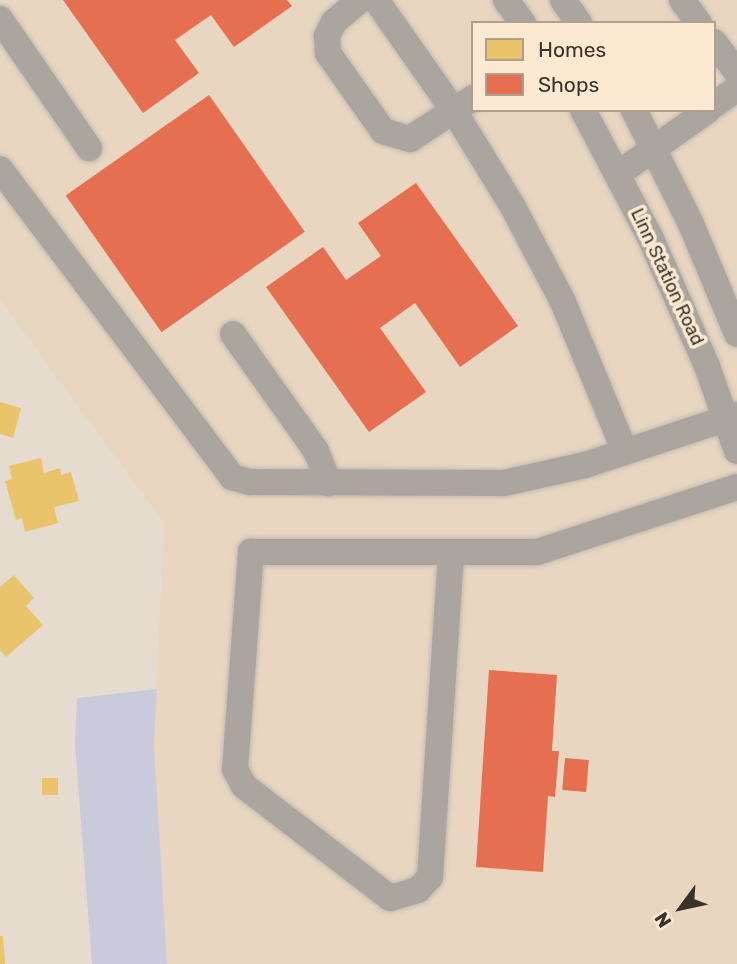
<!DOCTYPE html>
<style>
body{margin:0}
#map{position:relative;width:737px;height:964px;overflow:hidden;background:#e6dbcf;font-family:Rubik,sans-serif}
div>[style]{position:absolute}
.built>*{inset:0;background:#e8d6c0}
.green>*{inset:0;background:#c9cbdb}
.homes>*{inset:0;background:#e9c46a;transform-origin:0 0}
.shops>*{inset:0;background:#e76f51;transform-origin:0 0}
.roads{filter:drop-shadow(0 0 2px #c2b9b0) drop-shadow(0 0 2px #c2b9b0)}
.minor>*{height:26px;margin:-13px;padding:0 13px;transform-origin:13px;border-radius:13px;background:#aaa59f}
span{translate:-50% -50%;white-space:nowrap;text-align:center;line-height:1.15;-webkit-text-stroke:7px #fce9d2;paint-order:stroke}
.street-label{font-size:18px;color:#3a332a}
.legend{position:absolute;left:471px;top:21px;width:245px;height:91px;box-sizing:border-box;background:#fce9d2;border:2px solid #aea08f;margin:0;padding:9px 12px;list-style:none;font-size:21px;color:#3a332a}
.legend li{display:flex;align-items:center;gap:14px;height:35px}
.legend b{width:35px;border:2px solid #aea08f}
.north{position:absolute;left:646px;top:873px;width:70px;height:70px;-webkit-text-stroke:5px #fce9d2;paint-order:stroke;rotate:237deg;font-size:19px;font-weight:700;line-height:28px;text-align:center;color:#3a332a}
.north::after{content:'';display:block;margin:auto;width:24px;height:32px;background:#3a332a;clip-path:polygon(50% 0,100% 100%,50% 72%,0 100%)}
</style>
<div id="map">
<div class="built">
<i style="clip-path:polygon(evenodd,0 0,737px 0,737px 964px,167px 964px,154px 745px,164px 523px,0 300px,0 0,473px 23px,714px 23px,714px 110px,473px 110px,473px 23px)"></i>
</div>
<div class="green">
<i style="clip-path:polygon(157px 689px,154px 745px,167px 964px,92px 964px,75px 745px,77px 698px)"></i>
</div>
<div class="homes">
<i style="clip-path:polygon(0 402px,21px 408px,13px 438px,0 434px)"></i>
<i style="clip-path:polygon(41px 458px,44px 473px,60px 468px,61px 475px,71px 472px,79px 501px,54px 507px,58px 523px,25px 532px,22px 518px,16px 520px,5px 481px,12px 479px,9px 466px)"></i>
<i style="clip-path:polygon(14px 575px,34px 598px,26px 606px,43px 625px,6px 657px,0 650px,0 587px)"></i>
<i style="left:42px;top:778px;width:16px;height:17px"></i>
<i style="clip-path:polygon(0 936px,3px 936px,5px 964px,0 964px)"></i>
</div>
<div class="shops">
<i style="clip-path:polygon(63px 0,287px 0,292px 6px,234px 47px,211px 15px,175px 40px,199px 73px,143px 113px)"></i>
<i style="left:209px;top:95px;width:167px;height:175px;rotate:55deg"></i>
<i style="clip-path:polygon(416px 183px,518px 326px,460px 367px,415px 303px,380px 328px,426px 392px,369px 432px,266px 287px,323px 247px,346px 280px,381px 256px,358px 223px)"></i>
<i style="clip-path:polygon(489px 670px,557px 675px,552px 751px,559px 751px,555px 797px,548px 796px,543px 872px,476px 867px)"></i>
<i style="left:565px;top:758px;width:24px;height:32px;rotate:5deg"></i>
</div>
<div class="roads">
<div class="minor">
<i style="left:360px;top:0;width:34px;rotate:140deg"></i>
<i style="left:334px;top:22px;width:16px;rotate:117deg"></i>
<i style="left:327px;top:36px;width:17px;rotate:87deg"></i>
<i style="left:328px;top:53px;width:95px;rotate:54.8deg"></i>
<i style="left:383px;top:131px;width:28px;rotate:17deg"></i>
<i style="left:410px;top:139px;width:75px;rotate:-33.1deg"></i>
<i style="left:376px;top:0;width:136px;rotate:54.9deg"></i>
<i style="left:454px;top:111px;width:113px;rotate:58.4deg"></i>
<i style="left:513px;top:207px;width:107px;rotate:62.2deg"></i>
<i style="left:563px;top:302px;width:162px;rotate:67.5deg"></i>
<i style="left:506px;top:0;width:29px;rotate:54deg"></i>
<i style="left:563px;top:0;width:28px;rotate:55deg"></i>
<i style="left:682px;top:0;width:29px;rotate:54deg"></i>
<i style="left:0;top:19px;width:157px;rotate:55.4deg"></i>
<i style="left:714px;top:42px;width:38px;rotate:53deg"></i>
<i style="left:714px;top:105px;width:29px;rotate:-36deg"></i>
<i style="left:583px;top:110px;width:146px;rotate:62.2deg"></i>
<i style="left:651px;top:239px;width:139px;rotate:66.2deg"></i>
<i style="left:707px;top:366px;width:90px;rotate:70.6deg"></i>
<i style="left:634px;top:110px;width:127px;rotate:63.4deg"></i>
<i style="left:691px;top:224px;width:119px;rotate:67.3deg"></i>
<i style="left:0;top:169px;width:386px;rotate:53deg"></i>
<i style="left:232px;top:477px;width:19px;rotate:16deg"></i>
<i style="left:250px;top:482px;width:254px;rotate:0.2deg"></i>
<i style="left:504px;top:483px;width:83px;rotate:-12.5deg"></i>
<i style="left:585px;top:465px;width:160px;rotate:-18.2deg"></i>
<i style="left:618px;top:174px;width:110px;rotate:-35.4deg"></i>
<i style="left:233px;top:334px;width:143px;rotate:54.6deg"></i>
<i style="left:316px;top:451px;width:35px;rotate:68deg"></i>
<i style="left:451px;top:553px;width:325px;rotate:93.7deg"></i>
<i style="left:430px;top:877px;width:18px;rotate:133deg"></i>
<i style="left:418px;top:890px;width:29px;rotate:164deg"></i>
<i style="left:390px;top:898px;width:184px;rotate:-142.5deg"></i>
<i style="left:244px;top:786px;width:19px;rotate:-118deg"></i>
<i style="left:235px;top:769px;width:218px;rotate:-85.8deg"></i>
<i style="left:251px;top:552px;width:286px"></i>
<i style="left:537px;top:552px;width:210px;rotate:-18deg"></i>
</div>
</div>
<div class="street-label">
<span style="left:667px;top:277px;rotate:65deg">Linn Station Road</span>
</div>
<ul class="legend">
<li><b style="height:19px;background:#e9c46a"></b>Homes</li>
<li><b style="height:19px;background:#e76f51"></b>Shops</li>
</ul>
<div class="north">N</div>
</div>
